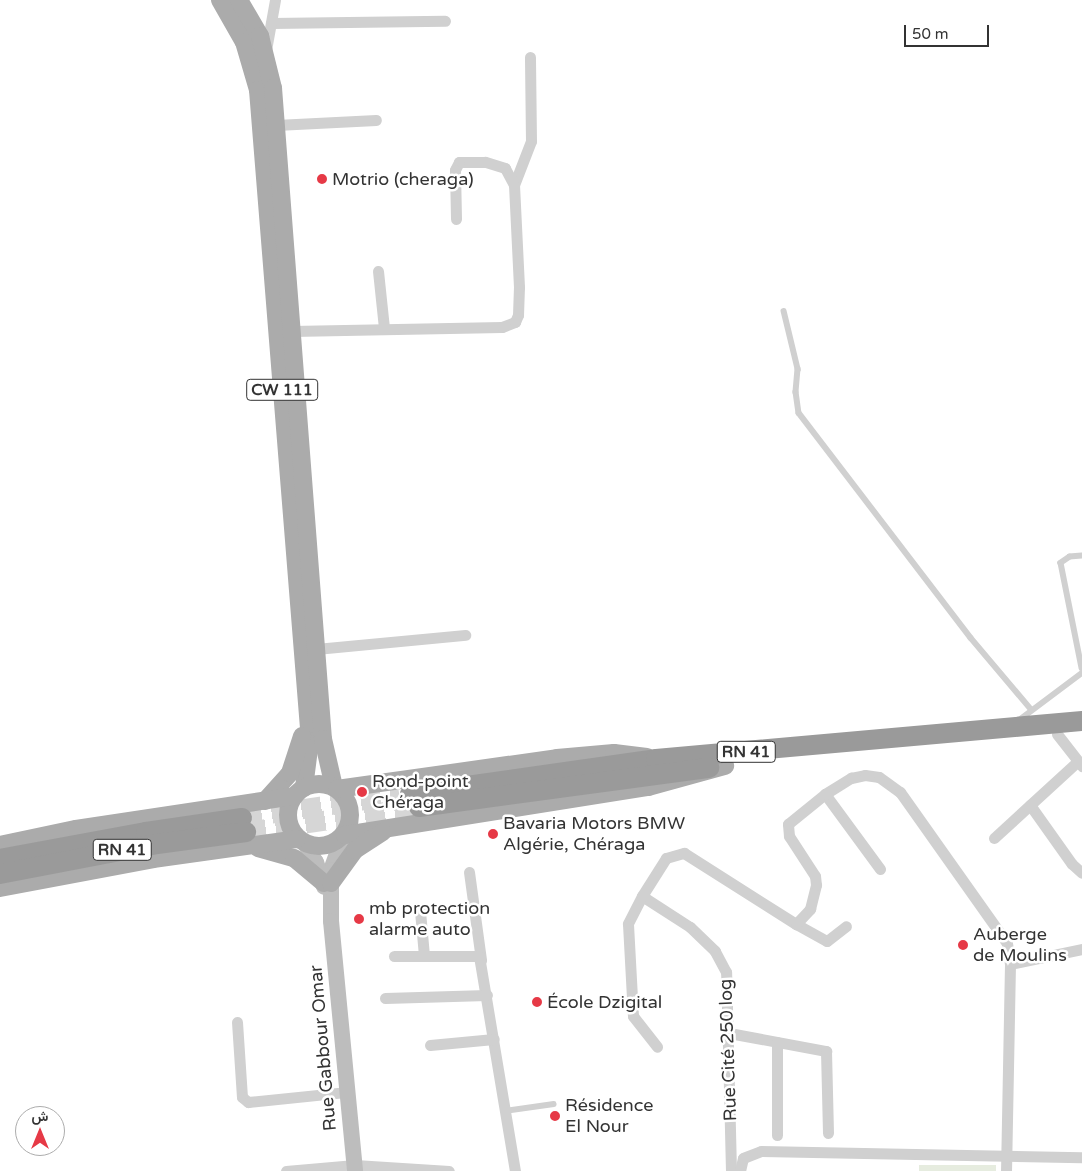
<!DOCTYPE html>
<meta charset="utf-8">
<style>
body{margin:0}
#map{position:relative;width:1082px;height:1171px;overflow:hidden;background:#fff;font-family:"Varela Round",Vazirmatn,sans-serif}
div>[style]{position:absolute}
.green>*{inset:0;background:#e6ecdf;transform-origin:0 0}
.highway-tunnel>*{height:20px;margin-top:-10px;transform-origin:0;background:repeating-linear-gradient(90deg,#d6d6d6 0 20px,transparent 0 30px)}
.lane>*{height:5.5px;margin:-2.75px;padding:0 2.75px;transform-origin:2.75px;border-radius:2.75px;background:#d0d0d0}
.street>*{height:11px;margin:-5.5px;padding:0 5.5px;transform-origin:5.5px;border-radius:5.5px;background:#d0d0d0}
.secondary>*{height:16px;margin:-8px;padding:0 8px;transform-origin:8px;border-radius:8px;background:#bdbdbd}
.primary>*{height:18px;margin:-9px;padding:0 9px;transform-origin:9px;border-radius:9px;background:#ababab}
.primary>.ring{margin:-9px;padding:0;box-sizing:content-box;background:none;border:18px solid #ababab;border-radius:50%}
.highway>*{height:20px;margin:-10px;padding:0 10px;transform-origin:10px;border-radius:10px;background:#9a9a9a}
.dots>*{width:14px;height:14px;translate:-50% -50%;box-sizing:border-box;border:2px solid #fff;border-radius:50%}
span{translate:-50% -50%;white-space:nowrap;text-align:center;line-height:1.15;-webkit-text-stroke:5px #fff;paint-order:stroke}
.shield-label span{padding:1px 4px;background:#fff;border:1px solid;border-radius:4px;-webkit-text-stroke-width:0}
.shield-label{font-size:16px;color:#333;font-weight:700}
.poi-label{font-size:18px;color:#333}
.left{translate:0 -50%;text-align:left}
.street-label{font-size:18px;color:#333}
.north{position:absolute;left:15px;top:1106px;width:50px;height:50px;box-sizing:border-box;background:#fff;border:1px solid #adadad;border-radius:50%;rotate:0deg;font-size:14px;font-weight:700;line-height:20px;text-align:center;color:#333}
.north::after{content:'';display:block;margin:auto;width:18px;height:22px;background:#e63946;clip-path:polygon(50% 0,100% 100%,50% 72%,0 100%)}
.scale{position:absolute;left:904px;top:25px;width:85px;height:22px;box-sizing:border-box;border:2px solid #333;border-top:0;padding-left:6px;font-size:15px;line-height:18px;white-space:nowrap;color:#333;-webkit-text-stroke:4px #fff;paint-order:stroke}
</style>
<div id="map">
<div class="green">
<i style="left:919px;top:1165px;width:77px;height:6px"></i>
</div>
<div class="highway-tunnel">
<i style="left:242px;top:818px;width:159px;rotate:-8.3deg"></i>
<i style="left:246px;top:832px;width:175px;rotate:-8.2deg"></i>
</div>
<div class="lane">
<i style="left:784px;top:311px;width:60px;rotate:76.4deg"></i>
<i style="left:798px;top:369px;width:23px;rotate:95deg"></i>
<i style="left:796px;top:392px;width:21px;rotate:82deg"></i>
<i style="left:799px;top:413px;width:283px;rotate:52.6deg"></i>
<i style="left:971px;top:638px;width:93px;rotate:49.8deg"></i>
<i style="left:1082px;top:556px;width:12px;rotate:175deg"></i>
<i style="left:1070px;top:557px;width:11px;rotate:146deg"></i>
<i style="left:1061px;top:563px;width:107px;rotate:78.7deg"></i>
<i style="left:1018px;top:721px;width:80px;rotate:-36.9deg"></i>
<i style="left:505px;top:1111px;width:49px;rotate:-8.1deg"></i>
</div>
<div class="street">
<i style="left:271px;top:23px;width:174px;rotate:-0.7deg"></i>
<i style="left:266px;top:50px;width:51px;rotate:-79.8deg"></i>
<i style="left:276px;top:125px;width:100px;rotate:-2.9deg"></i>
<i style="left:514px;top:185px;width:47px;rotate:-68.9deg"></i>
<i style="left:531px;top:141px;width:84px;rotate:-90.7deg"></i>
<i style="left:378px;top:271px;width:57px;rotate:84deg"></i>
<i style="left:292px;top:331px;width:210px;rotate:-1.1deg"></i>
<i style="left:502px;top:327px;width:14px;rotate:-21deg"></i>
<i style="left:515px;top:322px;width:8px;rotate:-67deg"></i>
<i style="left:518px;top:315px;width:28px;rotate:-88deg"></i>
<i style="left:519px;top:287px;width:102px;rotate:-92.8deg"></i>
<i style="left:514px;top:185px;width:19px;rotate:-118deg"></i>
<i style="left:505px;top:168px;width:21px;rotate:-163deg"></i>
<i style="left:485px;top:162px;width:26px;rotate:180deg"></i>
<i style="left:459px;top:162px;width:9px;rotate:117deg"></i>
<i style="left:455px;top:170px;width:49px;rotate:88.8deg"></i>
<i style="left:316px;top:649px;width:150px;rotate:-5.4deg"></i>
<i style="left:1057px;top:734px;width:41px;rotate:52deg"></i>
<i style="left:825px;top:794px;width:93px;rotate:53.7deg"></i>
<i style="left:1030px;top:805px;width:72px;rotate:54.6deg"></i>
<i style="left:1072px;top:864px;width:13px;rotate:42deg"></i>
<i style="left:994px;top:838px;width:114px;rotate:-42.5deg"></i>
<i style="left:469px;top:872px;width:89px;rotate:82.2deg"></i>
<i style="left:642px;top:896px;width:31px;rotate:117deg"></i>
<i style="left:628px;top:924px;width:92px;rotate:86.9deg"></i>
<i style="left:633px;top:1016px;width:39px;rotate:52deg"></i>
<i style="left:420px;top:911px;width:45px;rotate:84.9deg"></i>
<i style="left:796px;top:924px;width:35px;rotate:29deg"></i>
<i style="left:827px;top:941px;width:24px;rotate:-38deg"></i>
<i style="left:394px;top:956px;width:85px"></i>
<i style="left:479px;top:956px;width:218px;rotate:80.5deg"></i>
<i style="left:1010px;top:964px;width:74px;rotate:-11.8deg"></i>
<i style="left:385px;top:998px;width:102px;rotate:-1.7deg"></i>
<i style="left:237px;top:1022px;width:75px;rotate:86.2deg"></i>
<i style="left:242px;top:1097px;width:8px;rotate:40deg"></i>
<i style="left:248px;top:1102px;width:100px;rotate:-5.8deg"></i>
<i style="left:729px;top:1033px;width:99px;rotate:10.5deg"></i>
<i style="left:826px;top:1051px;width:82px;rotate:88.6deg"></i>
<i style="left:430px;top:1045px;width:64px;rotate:-5.4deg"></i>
<i style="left:777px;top:1135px;width:93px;rotate:-90deg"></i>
<i style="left:286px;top:1171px;width:69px;rotate:-5deg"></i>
<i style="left:355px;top:1165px;width:94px;rotate:3.7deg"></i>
<i style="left:731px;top:1171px;width:199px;rotate:-91.4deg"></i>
<i style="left:726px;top:972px;width:24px;rotate:-118deg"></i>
<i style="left:715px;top:951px;width:35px;rotate:-136deg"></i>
<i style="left:690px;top:927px;width:57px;rotate:-147.1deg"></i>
<i style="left:642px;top:896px;width:45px;rotate:-57.7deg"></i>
<i style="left:666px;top:858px;width:19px;rotate:-16deg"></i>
<i style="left:684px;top:853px;width:133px;rotate:32.4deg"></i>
<i style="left:796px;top:924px;width:21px;rotate:-47deg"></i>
<i style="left:810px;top:909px;width:25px;rotate:-76deg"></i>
<i style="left:816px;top:885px;width:9px;rotate:-96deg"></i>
<i style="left:815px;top:876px;width:48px;rotate:-123deg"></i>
<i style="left:789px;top:836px;width:12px;rotate:-95deg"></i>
<i style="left:788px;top:824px;width:48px;rotate:-39deg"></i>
<i style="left:825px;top:794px;width:31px;rotate:-32deg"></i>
<i style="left:851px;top:778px;width:14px;rotate:-12deg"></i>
<i style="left:865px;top:775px;width:14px;rotate:8deg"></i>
<i style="left:879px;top:777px;width:26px;rotate:36deg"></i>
<i style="left:900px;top:792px;width:185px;rotate:54.7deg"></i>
<i style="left:1007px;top:943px;width:21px;rotate:82deg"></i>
<i style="left:1010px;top:964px;width:207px;rotate:91.1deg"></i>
<i style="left:740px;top:1171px;width:13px;rotate:-77deg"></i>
<i style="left:743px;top:1158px;width:19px;rotate:-21deg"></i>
<i style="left:761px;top:1151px;width:321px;rotate:1.1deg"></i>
</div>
<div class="secondary">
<i style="left:343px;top:837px;width:35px;rotate:110deg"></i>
<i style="left:331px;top:870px;width:51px;rotate:90deg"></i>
<i style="left:331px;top:921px;width:251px;rotate:84.5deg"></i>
<i style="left:305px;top:844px;width:21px;rotate:59deg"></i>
<i style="left:316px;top:862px;width:26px;rotate:72deg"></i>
</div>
<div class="primary">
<i style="left:220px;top:0;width:48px;rotate:60.3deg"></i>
<i style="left:244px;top:42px;width:50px;rotate:73.7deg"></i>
<i style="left:258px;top:90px;width:653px;rotate:85.43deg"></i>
<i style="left:310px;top:741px;width:47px;rotate:97.3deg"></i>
<i style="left:239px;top:0;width:42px;rotate:59.7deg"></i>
<i style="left:260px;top:36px;width:54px;rotate:76deg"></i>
<i style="left:273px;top:88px;width:653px;rotate:85.61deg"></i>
<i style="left:323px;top:739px;width:49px;rotate:77.1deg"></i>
<i class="ring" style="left:288px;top:784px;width:44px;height:44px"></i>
<i style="left:337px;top:789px;width:222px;rotate:-8deg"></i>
<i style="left:557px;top:758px;width:57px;rotate:-5deg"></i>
<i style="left:614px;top:753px;width:33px;rotate:7deg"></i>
<i style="left:265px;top:801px;width:38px;rotate:-48deg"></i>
<i style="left:290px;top:773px;width:39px;rotate:-72deg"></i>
<i style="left:345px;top:835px;width:307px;rotate:-9deg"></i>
<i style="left:648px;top:787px;width:80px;rotate:-15.3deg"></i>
<i style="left:0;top:845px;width:78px;rotate:-11.9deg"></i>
<i style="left:76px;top:829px;width:220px;rotate:-8.6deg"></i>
<i style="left:258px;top:848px;width:37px;rotate:16deg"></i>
<i style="left:294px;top:858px;width:39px;rotate:40deg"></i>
<i style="left:331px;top:883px;width:41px;rotate:-54deg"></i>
<i style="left:355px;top:850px;width:33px;rotate:-33deg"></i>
<i style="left:0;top:888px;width:156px;rotate:-10.7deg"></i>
<i style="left:153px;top:859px;width:145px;rotate:-7.9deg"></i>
</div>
<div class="highway">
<i style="left:410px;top:794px;width:248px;rotate:-8.1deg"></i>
<i style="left:656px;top:759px;width:428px;rotate:-5.1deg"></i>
<i style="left:419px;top:807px;width:293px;rotate:-7.7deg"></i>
<i style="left:0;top:859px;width:148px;rotate:-10.5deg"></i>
<i style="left:146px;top:832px;width:97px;rotate:-8.3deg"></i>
<i style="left:0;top:874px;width:153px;rotate:-10.9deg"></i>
<i style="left:150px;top:845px;width:97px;rotate:-7.7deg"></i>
</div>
<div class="dots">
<i style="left:322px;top:179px;background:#e63946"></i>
<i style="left:362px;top:792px;background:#e63946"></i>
<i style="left:493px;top:834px;background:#e63946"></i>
<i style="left:359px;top:919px;background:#e63946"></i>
<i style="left:963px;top:945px;background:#e63946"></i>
<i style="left:537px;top:1002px;background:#e63946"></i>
<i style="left:555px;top:1116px;background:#e63946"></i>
</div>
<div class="shield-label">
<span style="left:282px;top:390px">CW 111</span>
<span style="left:746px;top:752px">RN 41</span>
<span style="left:122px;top:850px">RN 41</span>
</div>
<div class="poi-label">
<span class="left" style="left:332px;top:179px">Motrio (cheraga)</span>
<span class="left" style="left:372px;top:792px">Rond-point<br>Chéraga</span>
<span class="left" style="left:503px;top:834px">Bavaria Motors BMW<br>Algérie, Chéraga</span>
<span class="left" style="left:369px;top:919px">mb protection<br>alarme auto</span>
<span class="left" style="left:973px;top:945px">Auberge<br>de Moulins</span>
<span class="left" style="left:547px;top:1002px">École Dzigital</span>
<span class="left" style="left:565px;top:1116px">Résidence<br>El Nour</span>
</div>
<div class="street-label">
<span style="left:323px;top:1048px;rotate:-95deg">Rue Gabbour Omar</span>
<span style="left:728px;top:1050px;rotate:-92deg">Rue Cité 250 log</span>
</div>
<div class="north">ش</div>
<div class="scale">50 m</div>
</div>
